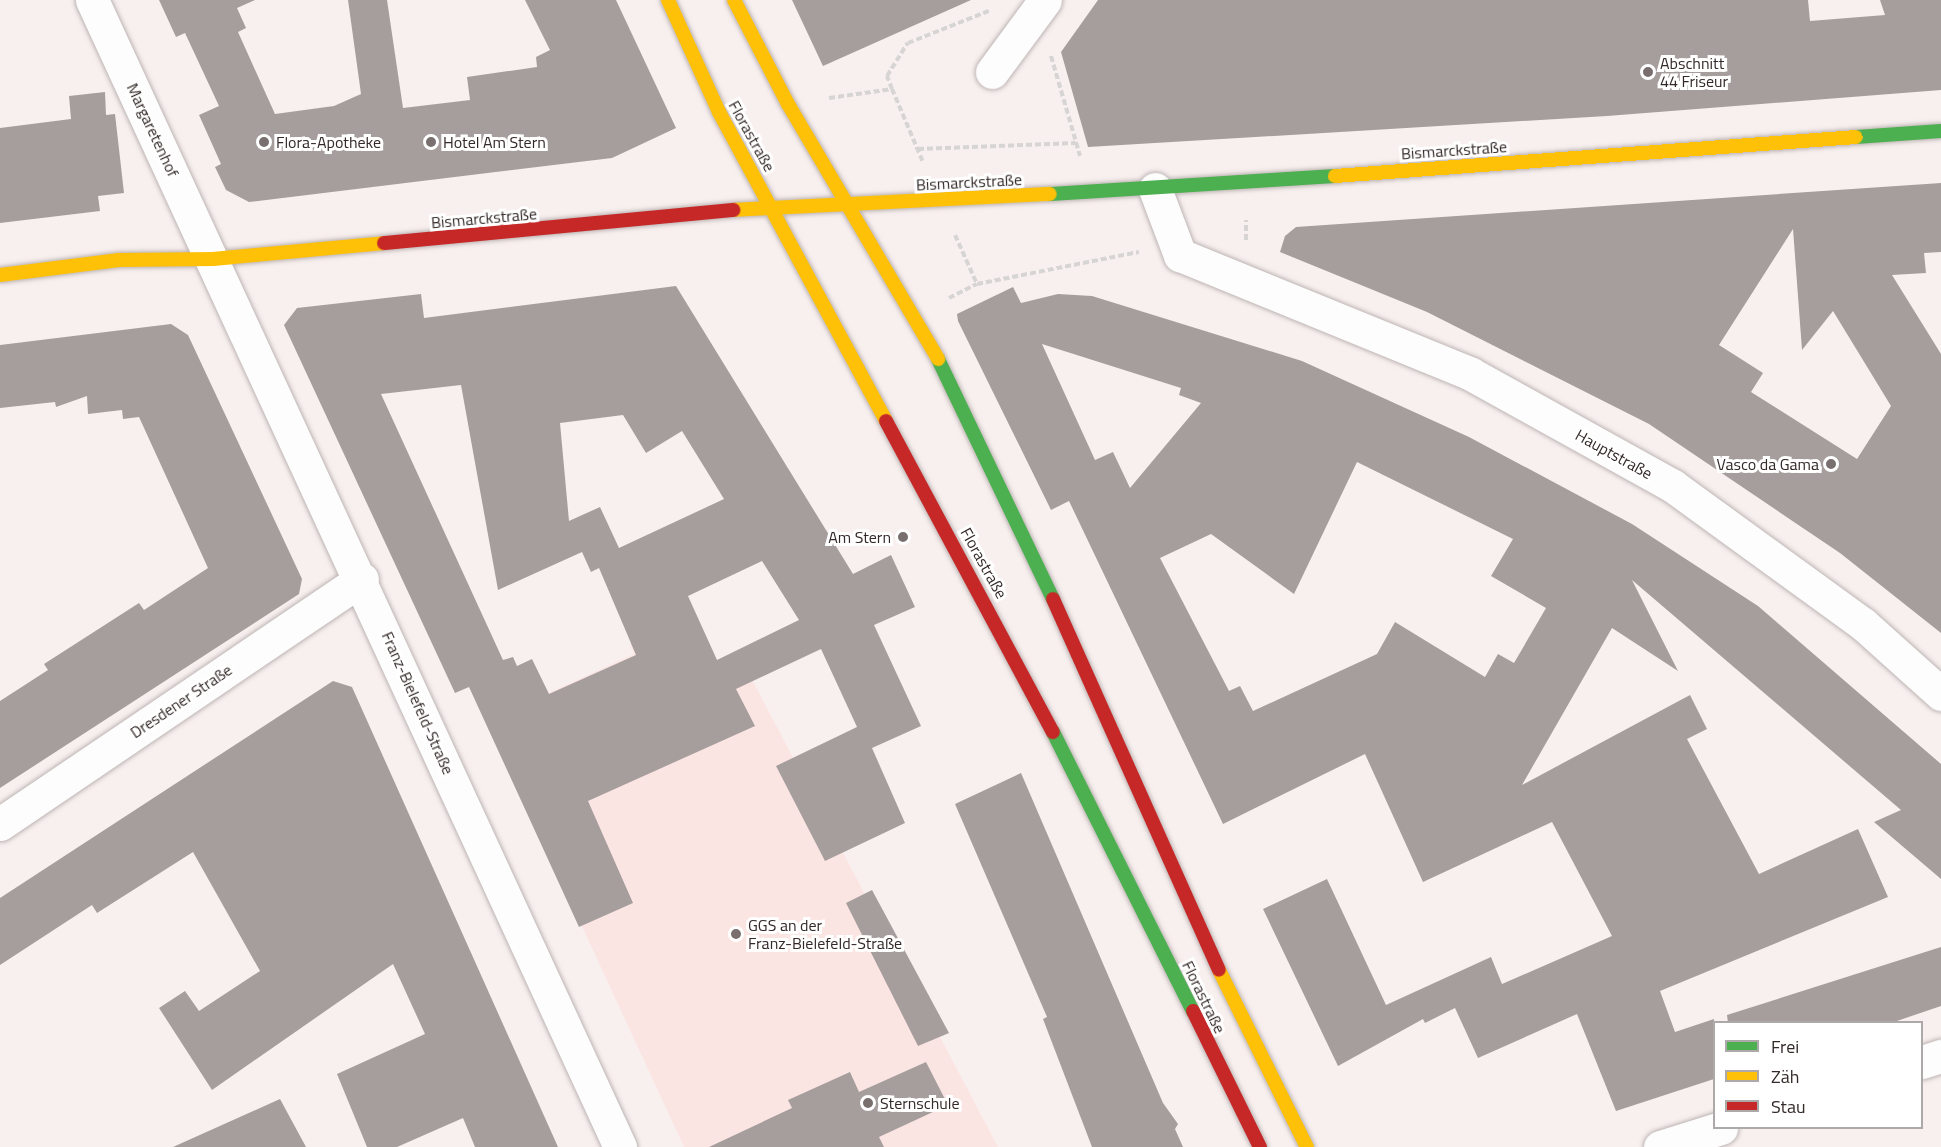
<!DOCTYPE html>
<meta charset="utf-8">
<style>
body{margin:0}
#map{position:relative;width:1941px;height:1147px;overflow:hidden;background:#f8f0ef;font-family:"Titillium Web",sans-serif}
div>[style]{position:absolute}
.built>*{inset:0;background:#fbe5e2}
.building>*{inset:0;background:#a69e9d}
.path>*{height:4px;margin-top:-2px;transform-origin:0;background:repeating-linear-gradient(90deg,#d7d4d4 0 6px,transparent 0 9px)}
.roads{filter:drop-shadow(0 0 2px #bdb5b4) drop-shadow(0 0 2px #bdb5b4)}
.street>*{height:33px;margin:-16.5px;padding:0 16.5px;transform-origin:16.5px;border-radius:16.5px;background:#fefdfd}
.fast>*{height:14px;margin:-7px;padding:0 7px;transform-origin:7px;border-radius:7px;background:#4caf50}
.slow>*{height:14px;margin:-7px;padding:0 7px;transform-origin:7px;border-radius:7px;background:#ffc107}
.jam>*{height:14px;margin:-7px;padding:0 7px;transform-origin:7px;border-radius:7px;background:#c62828}
.dots>*{width:16px;height:16px;translate:-50% -50%;box-sizing:border-box;border:3px solid #fff;border-radius:50%}
span{translate:-50% -50%;white-space:nowrap;text-align:center;line-height:1.15;-webkit-text-stroke:6px #fff;paint-order:stroke}
.poi-label{font-size:16px;color:#332928}
.left{translate:0 -50%;text-align:left}
.right{translate:-100% -50%;text-align:right}
.street-label{font-size:16px;color:#332928}
.legend{position:absolute;left:1713px;top:1021px;width:210px;height:108px;box-sizing:border-box;background:#fff;border:2px solid #ada9a9;margin:0;padding:8px 10px;list-style:none;font-size:18px;color:#332928}
.legend li{display:flex;align-items:center;gap:12px;height:30px}
.legend b{width:30px;border:2px solid #ada9a9}
</style>
<div id="map">
<div class="built">
<i style="clip-path:polygon(661px 629px,683px 677px,737px 651px,998px 1147px,684px 1147px,487px 721px,634px 654px,630px 644px)"></i>
</div>
<div class="building">
<i style="clip-path:polygon(159px 0,255px 0,237px 8px,246px 28px,238px 32px,275px 114px,334px 106px,361px 94px,348px 0,387px 0,403px 108px,470px 100px,467px 77px,537px 67px,536px 57px,550px 50px,525px 0,616px 0,676px 128px,612px 158px,249px 202px,226px 190px,215px 167px,221px 164px,199px 115px,219px 106px,185px 33px,176px 37px)"></i>
<i style="clip-path:polygon(792px 0,971px 0,823px 66px)"></i>
<i style="clip-path:polygon(1098px 0,1808px 0,1810px 21px,1885px 15px,1880px 0,1941px 0,1941px 90px,1607px 116px,1088px 147px,1061px 52px)"></i>
<i style="clip-path:polygon(105px 92px,106px 115px,115px 114px,124px 193px,98px 196px,100px 211px,0 223px,0 128px,71px 119px,69px 96px)"></i>
<i style="clip-path:polygon(evenodd,1941px 183px,1941px 252px,1924px 253px,1926px 273px,1892px 275px,1941px 354px,1941px 633px,1840px 553px,1649px 424px,1427px 312px,1280px 252px,1285px 236px,1296px 227px,1941px 183px,1793px 229px,1802px 350px,1833px 311px,1891px 406px,1857px 459px,1751px 392px,1763px 373px,1719px 345px,1793px 229px)"></i>
<i style="clip-path:polygon(evenodd,676px 286px,853px 574px,891px 555px,915px 607px,874px 625px,921px 726px,872px 748px,905px 823px,825px 861px,776px 766px,857px 727px,821px 649px,736px 689px,755px 726px,588px 801px,633px 903px,579px 927px,469px 687px,455px 693px,284px 325px,297px 308px,421px 294px,424px 318px,676px 286px,461px 385px,498px 590px,582px 552px,591px 572px,599px 568px,636px 655px,549px 694px,532px 659px,517px 666px,513px 657px,503px 660px,381px 394px,461px 385px,676px 286px,623px 415px,646px 453px,682px 431px,724px 499px,619px 548px,600px 507px,569px 521px,560px 423px,623px 415px,676px 286px,762px 561px,799px 620px,717px 660px,688px 596px,762px 561px)"></i>
<i style="clip-path:polygon(evenodd,1013px 287px,1021px 303px,1058px 294px,1092px 296px,1302px 361px,1469px 437px,1632px 524px,1758px 606px,1941px 764px,1941px 879px,1874px 822px,1901px 810px,1632px 580px,1678px 671px,1612px 628px,1522px 785px,1690px 695px,1707px 729px,1687px 739px,1759px 874px,1858px 829px,1888px 897px,1660px 991px,1675px 1032px,1714px 1019px,1714px 1079px,1616px 1111px,1577px 1014px,1478px 1058px,1455px 1008px,1425px 1023px,1423px 1019px,1338px 1066px,1263px 909px,1327px 879px,1386px 1005px,1491px 957px,1502px 984px,1612px 936px,1552px 822px,1423px 882px,1365px 754px,1223px 824px,1069px 501px,1051px 510px,958px 321px,957px 314px,1013px 287px,1042px 344px,1181px 388px,1179px 395px,1201px 403px,1130px 488px,1113px 452px,1095px 460px,1042px 344px,1013px 287px,1357px 462px,1513px 539px,1491px 576px,1546px 608px,1514px 663px,1498px 654px,1485px 677px,1395px 622px,1377px 654px,1253px 711px,1240px 686px,1229px 691px,1160px 558px,1211px 534px,1294px 594px,1357px 462px)"></i>
<i style="clip-path:polygon(171px 324px,188px 335px,302px 579px,299px 594px,0 788px,0 701px,48px 670px,44px 664px,139px 603px,144px 610px,208px 568px,139px 417px,123px 419px,122px 410px,88px 414px,87px 396px,56px 407px,55px 402px,0 408px,0 345px)"></i>
<i style="clip-path:polygon(333px 681px,352px 687px,558px 1147px,475px 1147px,463px 1118px,397px 1147px,367px 1147px,337px 1074px,425px 1034px,393px 964px,212px 1090px,159px 1008px,185px 991px,199px 1011px,260px 971px,193px 852px,97px 913px,92px 905px,0 965px,0 898px)"></i>
<i style="clip-path:polygon(1021px 773px,1163px 1103px,1178px 1124px,1175px 1129px,1183px 1147px,1092px 1147px,1043px 1019px,1047px 1017px,955px 804px)"></i>
<i style="clip-path:polygon(872px 890px,949px 1033px,918px 1046px,846px 903px)"></i>
<i style="clip-path:polygon(1941px 947px,1941px 1006px,1891px 1023px,1728px 1023px,1727px 1015px)"></i>
<i style="clip-path:polygon(926px 1062px,948px 1105px,879px 1137px,884px 1147px,709px 1147px,792px 1108px,788px 1100px,850px 1072px,859px 1092px)"></i>
<i style="clip-path:polygon(280px 1099px,306px 1147px,173px 1147px)"></i>
</div>
<div class="path">
<i style="left:1051px;top:56px;width:104px;rotate:73.8deg"></i>
<i style="left:892px;top:89px;width:14px;rotate:-111deg"></i>
<i style="left:887px;top:76px;width:39px;rotate:-58deg"></i>
<i style="left:908px;top:43px;width:87px;rotate:-21.6deg"></i>
<i style="left:829px;top:98px;width:64px;rotate:-8.1deg"></i>
<i style="left:892px;top:89px;width:79px;rotate:67deg"></i>
<i style="left:918px;top:149px;width:158px;rotate:-2.2deg"></i>
<i style="left:955px;top:235px;width:54px;rotate:65.8deg"></i>
<i style="left:977px;top:284px;width:165px;rotate:-11.2deg"></i>
<i style="left:1246px;top:240px;width:20px;rotate:-90deg"></i>
<i style="left:949px;top:298px;width:31px;rotate:-27deg"></i>
</div>
<div class="roads">
<div class="street">
<i style="left:92px;top:0;width:1263px;rotate:65.28deg"></i>
<i style="left:992px;top:72px;width:89px;rotate:-53.6deg"></i>
<i style="left:1155px;top:189px;width:71px;rotate:69.3deg"></i>
<i style="left:1180px;top:255px;width:314px;rotate:22.2deg"></i>
<i style="left:1471px;top:374px;width:231px;rotate:29deg"></i>
<i style="left:1673px;top:486px;width:235px;rotate:36deg"></i>
<i style="left:1863px;top:624px;width:105px;rotate:41.9deg"></i>
<i style="left:0;top:824px;width:437px;rotate:-34.1deg"></i>
<i style="left:1922px;top:1062px;width:20px;rotate:-18deg"></i>
<i style="left:1660px;top:1147px;width:64px;rotate:-17.3deg"></i>
</div>
<div class="fast">
<i style="left:1856px;top:137px;width:85px;rotate:-4deg"></i>
<i style="left:1050px;top:194px;width:286px;rotate:-3.6deg"></i>
<i style="left:938px;top:359px;width:266px;rotate:64.4deg"></i>
<i style="left:1053px;top:732px;width:312px;rotate:63.4deg"></i>
</div>
<div class="slow">
<i style="left:668px;top:0;width:123px;rotate:65.5deg"></i>
<i style="left:719px;top:112px;width:351px;rotate:61.6deg"></i>
<i style="left:734px;top:0;width:117px;rotate:62.6deg"></i>
<i style="left:788px;top:104px;width:296px;rotate:59.5deg"></i>
<i style="left:1335px;top:176px;width:522px;rotate:-4.28deg"></i>
<i style="left:733px;top:210px;width:317px;rotate:-2.9deg"></i>
<i style="left:0;top:275px;width:120px;rotate:-7.2deg"></i>
<i style="left:119px;top:260px;width:94px;rotate:-0.6deg"></i>
<i style="left:213px;top:259px;width:172px;rotate:-5.3deg"></i>
<i style="left:1219px;top:970px;width:198px;rotate:63.6deg"></i>
</div>
<div class="jam">
<i style="left:384px;top:243px;width:351px;rotate:-5.4deg"></i>
<i style="left:886px;top:421px;width:353px;rotate:61.8deg"></i>
<i style="left:1053px;top:599px;width:406px;rotate:65.9deg"></i>
<i style="left:1193px;top:1011px;width:152px;rotate:63.8deg"></i>
</div>
</div>
<div class="dots">
<i style="left:1648px;top:72px;background:#786f6e"></i>
<i style="left:264px;top:142px;background:#786f6e"></i>
<i style="left:431px;top:142px;background:#786f6e"></i>
<i style="left:1831px;top:464px;background:#786f6e"></i>
<i style="left:903px;top:537px;background:#786f6e"></i>
<i style="left:736px;top:934px;background:#786f6e"></i>
<i style="left:868px;top:1103px;background:#786f6e"></i>
</div>
<div class="poi-label">
<span class="left" style="left:1660px;top:72px">Abschnitt<br>44 Friseur</span>
<span class="left" style="left:276px;top:142px">Flora-Apotheke</span>
<span class="left" style="left:443px;top:142px">Hotel Am Stern</span>
<span class="right" style="left:1819px;top:464px">Vasco da Gama</span>
<span class="right" style="left:891px;top:537px">Am Stern</span>
<span class="left" style="left:748px;top:934px">GGS an der<br>Franz-Bielefeld-Straße</span>
<span class="left" style="left:880px;top:1103px">Sternschule</span>
</div>
<div class="street-label">
<span style="left:153px;top:130px;rotate:65deg">Margaretenhof</span>
<span style="left:752px;top:136px;rotate:61deg">Florastraße</span>
<span style="left:1454px;top:150px;rotate:-4deg">Bismarckstraße</span>
<span style="left:969px;top:182px;rotate:-3deg">Bismarckstraße</span>
<span style="left:484px;top:218px;rotate:-5deg">Bismarckstraße</span>
<span style="left:1614px;top:454px;rotate:29deg">Hauptstraße</span>
<span style="left:984px;top:563px;rotate:61deg">Florastraße</span>
<span style="left:181px;top:701px;rotate:-34deg">Dresdener Straße</span>
<span style="left:418px;top:703px;rotate:66deg">Franz-Bielefeld-Straße</span>
<span style="left:1204px;top:997px;rotate:64deg">Florastraße</span>
</div>
<ul class="legend">
<li><b style="height:8px;background:#4caf50"></b>Frei</li>
<li><b style="height:8px;background:#ffc107"></b>Zäh</li>
<li><b style="height:8px;background:#c62828"></b>Stau</li>
</ul>
</div>
